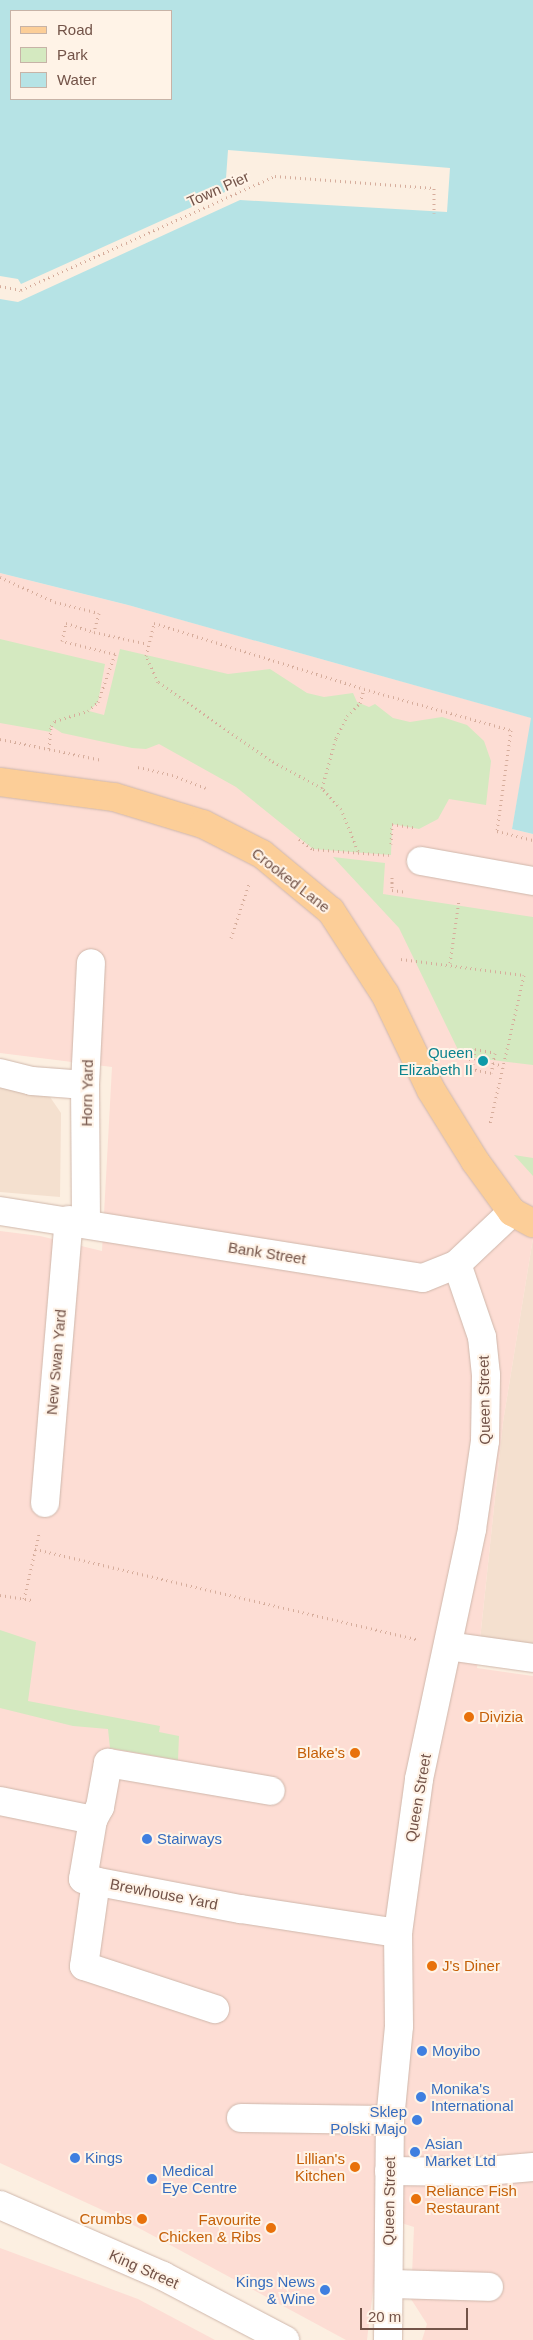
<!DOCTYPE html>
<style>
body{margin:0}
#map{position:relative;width:533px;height:2340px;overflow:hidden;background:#fcefe1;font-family:Arial,sans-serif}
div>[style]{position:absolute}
.residential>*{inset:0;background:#f4e0cf}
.commercial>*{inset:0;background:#fdddd4}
.green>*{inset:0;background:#d4e9c0}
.water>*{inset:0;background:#b6e3e5}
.pier>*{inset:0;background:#fcefe1}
.path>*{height:3px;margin-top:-1.5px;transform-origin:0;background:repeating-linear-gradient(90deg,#d6ad9c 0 1px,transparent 0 5px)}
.roads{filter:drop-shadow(0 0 1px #cfb7ab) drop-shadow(0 0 1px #cfb7ab)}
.minor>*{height:28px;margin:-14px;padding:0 14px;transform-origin:14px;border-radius:14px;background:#fff}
.major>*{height:28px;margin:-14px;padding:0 14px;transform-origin:14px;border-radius:14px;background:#fcce98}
.dots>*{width:14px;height:14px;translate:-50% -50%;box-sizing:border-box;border:2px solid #fff3e7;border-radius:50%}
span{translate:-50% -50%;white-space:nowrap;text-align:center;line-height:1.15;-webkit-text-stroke:4px #fff3e7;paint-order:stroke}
.street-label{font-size:15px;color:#735348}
.culture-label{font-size:15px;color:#0d838f}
.right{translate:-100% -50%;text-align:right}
.food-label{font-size:15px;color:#c56008}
.left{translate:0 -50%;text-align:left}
.shop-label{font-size:15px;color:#366cbe}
.legend{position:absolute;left:10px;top:10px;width:162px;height:90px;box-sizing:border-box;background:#fff3e7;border:1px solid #c7b3a7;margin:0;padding:6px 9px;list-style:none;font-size:15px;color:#735348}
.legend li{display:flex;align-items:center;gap:10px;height:25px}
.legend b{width:25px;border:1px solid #c7b3a7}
.scale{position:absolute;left:360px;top:2308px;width:108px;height:22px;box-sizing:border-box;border:2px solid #735348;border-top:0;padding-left:6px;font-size:15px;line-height:18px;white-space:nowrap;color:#735348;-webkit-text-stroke:4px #fff3e7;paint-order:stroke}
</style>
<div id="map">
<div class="residential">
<i style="clip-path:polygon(0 1078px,50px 1097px,61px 1113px,60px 1197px,0 1192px)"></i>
<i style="clip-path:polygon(533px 1238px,533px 1647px,480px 1640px,503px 1422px)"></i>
</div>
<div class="commercial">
<i style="clip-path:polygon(0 573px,128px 605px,532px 718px,512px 829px,533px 834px,533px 1238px,503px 1422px,477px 1668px,533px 1676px,533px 2340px,422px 2340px,427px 2324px,411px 2299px,414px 2227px,382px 2217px,367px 2340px,346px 2340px,124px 2220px,0 2163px,0 1231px,40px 1236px,102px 1251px,112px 1067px,0 1053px)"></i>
<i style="clip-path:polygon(0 2248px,138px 2299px,215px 2340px,0 2340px)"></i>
</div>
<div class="green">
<i style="clip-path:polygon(0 639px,105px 664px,98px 702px,89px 711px,104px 715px,120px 649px,228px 674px,270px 669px,307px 693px,324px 697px,353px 693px,357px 702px,369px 707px,375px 704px,393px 718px,410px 722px,442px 717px,467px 725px,484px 741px,491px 761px,486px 805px,449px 799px,438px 819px,419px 829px,392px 824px,391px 855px,313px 849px,236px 787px,159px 744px,146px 749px,132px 748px,62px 733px,51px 726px,51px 732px,0 723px)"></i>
<i style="clip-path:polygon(333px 857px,385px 863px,383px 894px,533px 917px,533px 1065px,461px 1056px,399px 928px)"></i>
<i style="clip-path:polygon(514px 1155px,533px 1158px,533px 1176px)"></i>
<i style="clip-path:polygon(0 1630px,36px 1642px,28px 1701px,160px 1726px,159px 1732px,179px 1736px,178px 1760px,110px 1748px,108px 1729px,73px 1726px,0 1708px)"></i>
</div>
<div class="water">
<i style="clip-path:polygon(evenodd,0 0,533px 0,533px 834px,512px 829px,531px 718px,128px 605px,0 573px,0 0,11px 11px,171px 11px,171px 99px,11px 99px,11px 11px)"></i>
</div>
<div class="pier">
<i style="clip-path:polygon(228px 150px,450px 168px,447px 212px,240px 200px,18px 302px,0 299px,0 276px,18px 279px,21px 284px,225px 192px)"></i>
</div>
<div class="path">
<i style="left:0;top:286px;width:21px;rotate:11deg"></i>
<i style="left:21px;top:290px;width:278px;rotate:-24.2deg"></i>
<i style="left:275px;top:176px;width:159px;rotate:4.3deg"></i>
<i style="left:434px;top:188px;width:25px;rotate:90deg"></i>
<i style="left:0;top:577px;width:60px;rotate:24.4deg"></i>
<i style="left:55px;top:602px;width:45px;rotate:14deg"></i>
<i style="left:99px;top:613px;width:20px;rotate:105deg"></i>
<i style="left:94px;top:632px;width:55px;rotate:12.5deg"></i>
<i style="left:0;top:739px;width:104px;rotate:11.6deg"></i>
<i style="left:49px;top:749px;width:23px;rotate:-85deg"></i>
<i style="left:51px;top:726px;width:6px;rotate:-51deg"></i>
<i style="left:55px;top:721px;width:34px;rotate:-17deg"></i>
<i style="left:88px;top:711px;width:13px;rotate:-42deg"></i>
<i style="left:98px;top:702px;width:51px;rotate:-70.5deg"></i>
<i style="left:115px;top:654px;width:55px;rotate:-166.2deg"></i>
<i style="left:62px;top:641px;width:18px;rotate:-77deg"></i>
<i style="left:66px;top:623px;width:29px;rotate:18deg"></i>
<i style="left:138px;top:767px;width:35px;rotate:13deg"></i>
<i style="left:172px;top:775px;width:36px;rotate:21deg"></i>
<i style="left:322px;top:788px;width:59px;rotate:-151.7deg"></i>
<i style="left:270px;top:760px;width:136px;rotate:-145.1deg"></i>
<i style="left:158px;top:682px;width:29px;rotate:-115deg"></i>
<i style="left:146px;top:656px;width:34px;rotate:-76deg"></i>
<i style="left:154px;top:623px;width:220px;rotate:17.4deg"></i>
<i style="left:364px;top:689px;width:153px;rotate:15.6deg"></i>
<i style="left:511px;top:730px;width:102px;rotate:97.9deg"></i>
<i style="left:497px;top:831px;width:37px;rotate:14deg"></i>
<i style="left:299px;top:839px;width:17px;rotate:36deg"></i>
<i style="left:313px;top:849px;width:76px;rotate:4.5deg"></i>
<i style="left:391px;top:844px;width:20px;rotate:-87deg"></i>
<i style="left:392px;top:824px;width:24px;rotate:9deg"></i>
<i style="left:358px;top:851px;width:45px;rotate:-112deg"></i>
<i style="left:341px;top:809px;width:28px;rotate:-132deg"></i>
<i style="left:322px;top:788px;width:52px;rotate:-74.4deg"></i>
<i style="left:336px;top:738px;width:25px;rotate:-63deg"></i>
<i style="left:347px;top:716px;width:18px;rotate:-45deg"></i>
<i style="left:360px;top:703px;width:15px;rotate:-74deg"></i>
<i style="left:392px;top:877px;width:13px;rotate:90deg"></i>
<i style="left:392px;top:890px;width:15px;rotate:8deg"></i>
<i style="left:231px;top:938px;width:57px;rotate:-71.6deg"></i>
<i style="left:401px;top:959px;width:124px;rotate:7.4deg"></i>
<i style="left:524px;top:975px;width:152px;rotate:102.9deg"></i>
<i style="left:450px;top:963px;width:64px;rotate:-81.9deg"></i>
<i style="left:475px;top:1049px;width:20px;rotate:11deg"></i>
<i style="left:495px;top:1053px;width:20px;rotate:101deg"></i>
<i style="left:491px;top:1073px;width:19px;rotate:-168deg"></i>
<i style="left:472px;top:1069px;width:20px;rotate:-81deg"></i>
<i style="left:450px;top:1054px;width:25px;rotate:14deg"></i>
<i style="left:493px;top:1063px;width:10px;rotate:17deg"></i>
<i style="left:35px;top:1549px;width:392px;rotate:13.3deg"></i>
<i style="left:0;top:1595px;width:32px;rotate:9deg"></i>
<i style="left:24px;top:1599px;width:67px;rotate:-77deg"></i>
</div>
<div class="roads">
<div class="minor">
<i style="left:421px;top:861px;width:114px;rotate:10.1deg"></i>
<i style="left:0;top:1073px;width:33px;rotate:14deg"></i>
<i style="left:32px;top:1081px;width:53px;rotate:4.3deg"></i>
<i style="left:0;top:1211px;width:428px;rotate:9deg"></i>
<i style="left:423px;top:1278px;width:37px;rotate:-22deg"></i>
<i style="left:457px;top:1264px;width:76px;rotate:-43.4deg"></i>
<i style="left:86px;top:1224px;width:139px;rotate:-90.4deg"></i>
<i style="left:85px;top:1085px;width:122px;rotate:-87.2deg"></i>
<i style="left:45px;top:1503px;width:284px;rotate:-85.2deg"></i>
<i style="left:448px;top:1646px;width:86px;rotate:8deg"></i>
<i style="left:0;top:1801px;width:95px;rotate:11.5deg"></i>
<i style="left:93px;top:1820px;width:60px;rotate:99.6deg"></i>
<i style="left:83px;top:1879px;width:161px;rotate:10.8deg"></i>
<i style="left:241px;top:1909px;width:159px;rotate:8.7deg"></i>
<i style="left:93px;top:1820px;width:15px;rotate:-62deg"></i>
<i style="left:100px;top:1807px;width:45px;rotate:-79.7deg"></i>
<i style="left:108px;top:1763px;width:165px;rotate:9.7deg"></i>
<i style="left:96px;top:1881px;width:86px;rotate:98deg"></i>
<i style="left:84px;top:1966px;width:138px;rotate:18.2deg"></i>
<i style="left:241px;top:2118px;width:149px;rotate:0.8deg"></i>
<i style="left:389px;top:2171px;width:86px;rotate:0.7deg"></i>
<i style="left:475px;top:2172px;width:58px;rotate:-4.9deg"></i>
<i style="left:0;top:2205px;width:178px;rotate:23.5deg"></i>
<i style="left:163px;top:2276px;width:138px;rotate:27.7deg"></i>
<i style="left:390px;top:2284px;width:99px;rotate:1.7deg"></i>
<i style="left:388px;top:2340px;width:220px;rotate:-89.5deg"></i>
<i style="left:390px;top:2120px;width:94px;rotate:-84.5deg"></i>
<i style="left:399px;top:2026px;width:93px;rotate:-90.6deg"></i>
<i style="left:398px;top:1933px;width:155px;rotate:-82.2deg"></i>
<i style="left:419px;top:1779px;width:256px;rotate:-78deg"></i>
<i style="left:472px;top:1529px;width:89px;rotate:-81.6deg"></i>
<i style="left:485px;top:1441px;width:66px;rotate:-89.1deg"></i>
<i style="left:486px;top:1375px;width:38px;rotate:-96deg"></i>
<i style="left:482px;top:1337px;width:77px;rotate:-108.9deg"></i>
</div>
<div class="major">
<i style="left:0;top:782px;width:115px;rotate:7.5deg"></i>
<i style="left:114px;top:797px;width:93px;rotate:16.9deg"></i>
<i style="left:203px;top:824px;width:66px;rotate:27deg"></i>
<i style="left:262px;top:854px;width:89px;rotate:39.6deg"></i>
<i style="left:331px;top:911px;width:99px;rotate:57deg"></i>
<i style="left:385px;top:994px;width:106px;rotate:64.4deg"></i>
<i style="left:431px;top:1090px;width:84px;rotate:58.2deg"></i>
<i style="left:475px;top:1161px;width:63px;rotate:54deg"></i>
<i style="left:512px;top:1212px;width:24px;rotate:28deg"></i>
</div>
</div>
<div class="dots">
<i style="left:483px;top:1061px;background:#0f9aa8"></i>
<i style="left:469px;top:1717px;background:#e8710a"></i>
<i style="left:355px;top:1753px;background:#e8710a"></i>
<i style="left:147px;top:1839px;background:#3f7fe0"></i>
<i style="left:432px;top:1966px;background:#e8710a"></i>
<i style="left:422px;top:2051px;background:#3f7fe0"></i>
<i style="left:421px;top:2097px;background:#3f7fe0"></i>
<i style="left:417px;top:2120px;background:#3f7fe0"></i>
<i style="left:415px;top:2152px;background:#3f7fe0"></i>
<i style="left:75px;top:2158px;background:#3f7fe0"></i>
<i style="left:355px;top:2167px;background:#e8710a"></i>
<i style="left:152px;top:2179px;background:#3f7fe0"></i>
<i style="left:416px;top:2199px;background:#e8710a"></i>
<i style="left:142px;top:2219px;background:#e8710a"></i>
<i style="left:271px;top:2228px;background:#e8710a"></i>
<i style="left:325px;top:2290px;background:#3f7fe0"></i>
</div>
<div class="street-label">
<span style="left:218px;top:189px;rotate:-24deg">Town Pier</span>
<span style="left:291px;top:880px;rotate:38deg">Crooked Lane</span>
<span style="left:87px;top:1093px;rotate:-89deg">Horn Yard</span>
<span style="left:267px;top:1253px;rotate:9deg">Bank Street</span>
<span style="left:56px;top:1362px;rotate:-85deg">New Swan Yard</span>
<span style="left:484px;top:1400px;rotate:-91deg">Queen Street</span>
<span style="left:418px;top:1798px;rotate:-80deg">Queen Street</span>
<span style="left:164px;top:1894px;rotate:11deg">Brewhouse Yard</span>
<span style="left:389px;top:2201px;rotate:-89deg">Queen Street</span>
<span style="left:144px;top:2269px;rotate:24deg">King Street</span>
</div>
<div class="culture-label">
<span class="right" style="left:473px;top:1061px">Queen<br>Elizabeth II</span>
</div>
<div class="food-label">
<span class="left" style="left:479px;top:1717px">Divizia</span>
<span class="right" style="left:345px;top:1753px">Blake's</span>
<span class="left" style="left:442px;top:1966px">J's Diner</span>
<span class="right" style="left:345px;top:2167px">Lillian's<br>Kitchen</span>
<span class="left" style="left:426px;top:2199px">Reliance Fish<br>Restaurant</span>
<span class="right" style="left:132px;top:2219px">Crumbs</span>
<span class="right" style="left:261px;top:2228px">Favourite<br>Chicken &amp; Ribs</span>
</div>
<div class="shop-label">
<span class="left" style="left:157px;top:1839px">Stairways</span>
<span class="left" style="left:432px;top:2051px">Moyibo</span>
<span class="left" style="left:431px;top:2097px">Monika's<br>International</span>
<span class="right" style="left:407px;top:2120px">Sklep<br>Polski Majo</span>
<span class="left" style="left:425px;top:2152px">Asian<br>Market Ltd</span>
<span class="left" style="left:85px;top:2158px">Kings</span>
<span class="left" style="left:162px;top:2179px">Medical<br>Eye Centre</span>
<span class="right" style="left:315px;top:2290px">Kings News<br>&amp; Wine</span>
</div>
<ul class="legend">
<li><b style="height:6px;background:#fcce98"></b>Road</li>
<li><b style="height:14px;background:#d4e9c0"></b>Park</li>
<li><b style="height:14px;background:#b6e3e5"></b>Water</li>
</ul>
<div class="scale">20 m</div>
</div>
